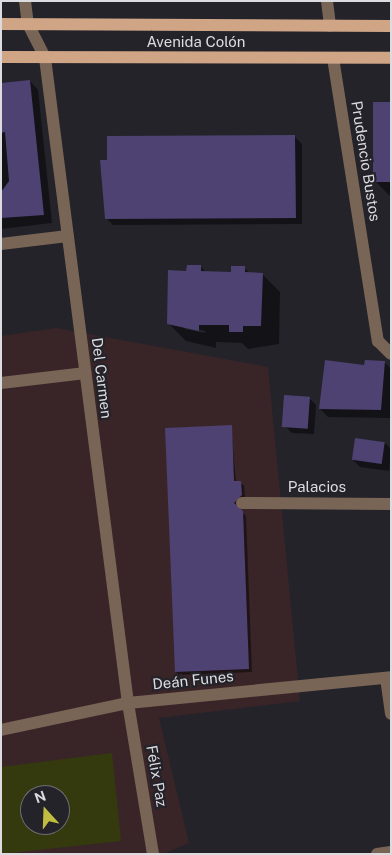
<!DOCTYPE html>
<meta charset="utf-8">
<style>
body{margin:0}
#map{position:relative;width:392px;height:855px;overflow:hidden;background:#24232a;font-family:"Public Sans",sans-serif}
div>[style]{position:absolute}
.industrial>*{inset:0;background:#392528}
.green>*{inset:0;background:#343a0e}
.shadow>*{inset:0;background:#0007}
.building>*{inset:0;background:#4d4271;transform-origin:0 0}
.minor>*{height:12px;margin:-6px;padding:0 6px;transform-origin:6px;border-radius:6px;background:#796556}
.major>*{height:12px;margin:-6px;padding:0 6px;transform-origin:6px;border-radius:6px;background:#cfa586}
span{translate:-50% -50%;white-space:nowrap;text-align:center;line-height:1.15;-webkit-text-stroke:4.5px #24232a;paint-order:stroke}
.street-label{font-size:15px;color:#dcdbe0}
.frame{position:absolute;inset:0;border:2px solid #dcdbe0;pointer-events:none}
.north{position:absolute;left:20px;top:785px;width:50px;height:50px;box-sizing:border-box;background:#24232a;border:1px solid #6e6d73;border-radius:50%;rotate:340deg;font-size:14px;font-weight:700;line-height:20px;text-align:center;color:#dcdbe0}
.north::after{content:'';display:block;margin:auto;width:18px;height:22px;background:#c1bd40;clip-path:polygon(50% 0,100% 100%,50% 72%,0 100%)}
</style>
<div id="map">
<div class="industrial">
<i style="clip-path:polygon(evenodd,56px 328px,268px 367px,300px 701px,159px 718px,189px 843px,163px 854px,1px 854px,1px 336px,56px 328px,30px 795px,60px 795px,60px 825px,30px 825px,30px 795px)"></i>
</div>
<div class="green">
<i style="clip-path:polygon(evenodd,112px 753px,121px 841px,1px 854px,1px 767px,112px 753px,30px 795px,60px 795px,60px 825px,30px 825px,30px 795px)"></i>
</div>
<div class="shadow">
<i style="clip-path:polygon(30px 81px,38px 90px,52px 223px,1px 229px,1px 98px)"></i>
<i style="clip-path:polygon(391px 104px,391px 196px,390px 196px,376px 182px)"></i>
<i style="clip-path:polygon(295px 137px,302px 144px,302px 224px,113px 225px,106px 218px)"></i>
<i style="clip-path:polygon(evenodd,200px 266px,207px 273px,232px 273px,244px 268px,251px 274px,262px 274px,280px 292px,279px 344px,248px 349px,242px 343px,216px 342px,216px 348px,186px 341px,168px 323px,188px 272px,200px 266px,185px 326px,205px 331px,205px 333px,185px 329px,185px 326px)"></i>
<i style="clip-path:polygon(384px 362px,391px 369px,391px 418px,328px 417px,320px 409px,365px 366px)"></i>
<i style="clip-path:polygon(309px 398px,316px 405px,314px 434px,292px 433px,285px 426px)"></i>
<i style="clip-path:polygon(231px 426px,236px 482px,244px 485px,245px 498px,236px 507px,246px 516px,252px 672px,179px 675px,176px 672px)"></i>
<i style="clip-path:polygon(356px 439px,385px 443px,391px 449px,389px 471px,360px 467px,353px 460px)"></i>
</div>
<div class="building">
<i style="clip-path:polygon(30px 80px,44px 215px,1px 218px,1px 192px,9px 181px,5px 132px,1px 133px,1px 83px)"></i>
<i style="left:391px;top:102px;width:80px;height:18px;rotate:90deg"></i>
<i style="clip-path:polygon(295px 135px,296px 218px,105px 219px,100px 160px,107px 160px,107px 136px)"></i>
<i style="clip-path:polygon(187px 265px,201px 265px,201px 271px,231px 272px,231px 266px,245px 266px,245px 272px,263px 273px,261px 326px,243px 326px,243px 332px,229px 332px,229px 325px,199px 325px,199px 331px,167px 324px,168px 270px,186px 271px)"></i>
<i style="clip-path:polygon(325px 360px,364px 365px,365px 360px,385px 361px,381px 410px,319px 409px)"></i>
<i style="left:284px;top:395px;width:26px;height:32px;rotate:4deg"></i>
<i style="clip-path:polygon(232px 425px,234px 481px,241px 481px,242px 495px,234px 503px,243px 511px,249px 669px,175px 672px,165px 428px)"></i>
<i style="left:355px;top:438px;width:30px;height:22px;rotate:8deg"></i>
</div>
<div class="minor">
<i style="left:25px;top:1px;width:23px;rotate:83deg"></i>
<i style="left:28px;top:24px;width:38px;rotate:63deg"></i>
<i style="left:45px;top:58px;width:650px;rotate:82.67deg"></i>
<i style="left:128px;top:703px;width:153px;rotate:80.6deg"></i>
<i style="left:327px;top:1px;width:25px;rotate:83deg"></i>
<i style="left:333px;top:58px;width:287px;rotate:81deg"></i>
<i style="left:378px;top:341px;width:18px;rotate:45deg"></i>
<i style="left:1px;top:244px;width:67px;rotate:-6.8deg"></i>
<i style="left:1px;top:383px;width:85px;rotate:-6.8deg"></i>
<i style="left:242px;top:503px;width:149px;rotate:0.4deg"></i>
<i style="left:386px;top:678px;width:36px;rotate:82deg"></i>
<i style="left:1px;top:730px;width:130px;rotate:-12deg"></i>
<i style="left:128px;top:703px;width:264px;rotate:-5.6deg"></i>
<i style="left:377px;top:854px;width:14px;rotate:-8deg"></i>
</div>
<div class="major">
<i style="left:1px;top:24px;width:390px;rotate:0.3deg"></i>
<i style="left:1px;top:57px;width:390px;rotate:0.1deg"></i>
</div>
<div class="street-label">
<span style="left:196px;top:42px">Avenida Colón</span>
<span style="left:366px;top:161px;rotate:81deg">Prudencio Bustos</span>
<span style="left:102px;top:378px;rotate:83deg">Del Carmen</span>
<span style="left:317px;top:487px">Palacios</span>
<span style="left:193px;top:680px;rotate:-6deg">Deán Funes</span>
<span style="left:157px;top:776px;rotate:80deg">Félix Paz</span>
</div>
<div class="frame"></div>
<div class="north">N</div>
</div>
